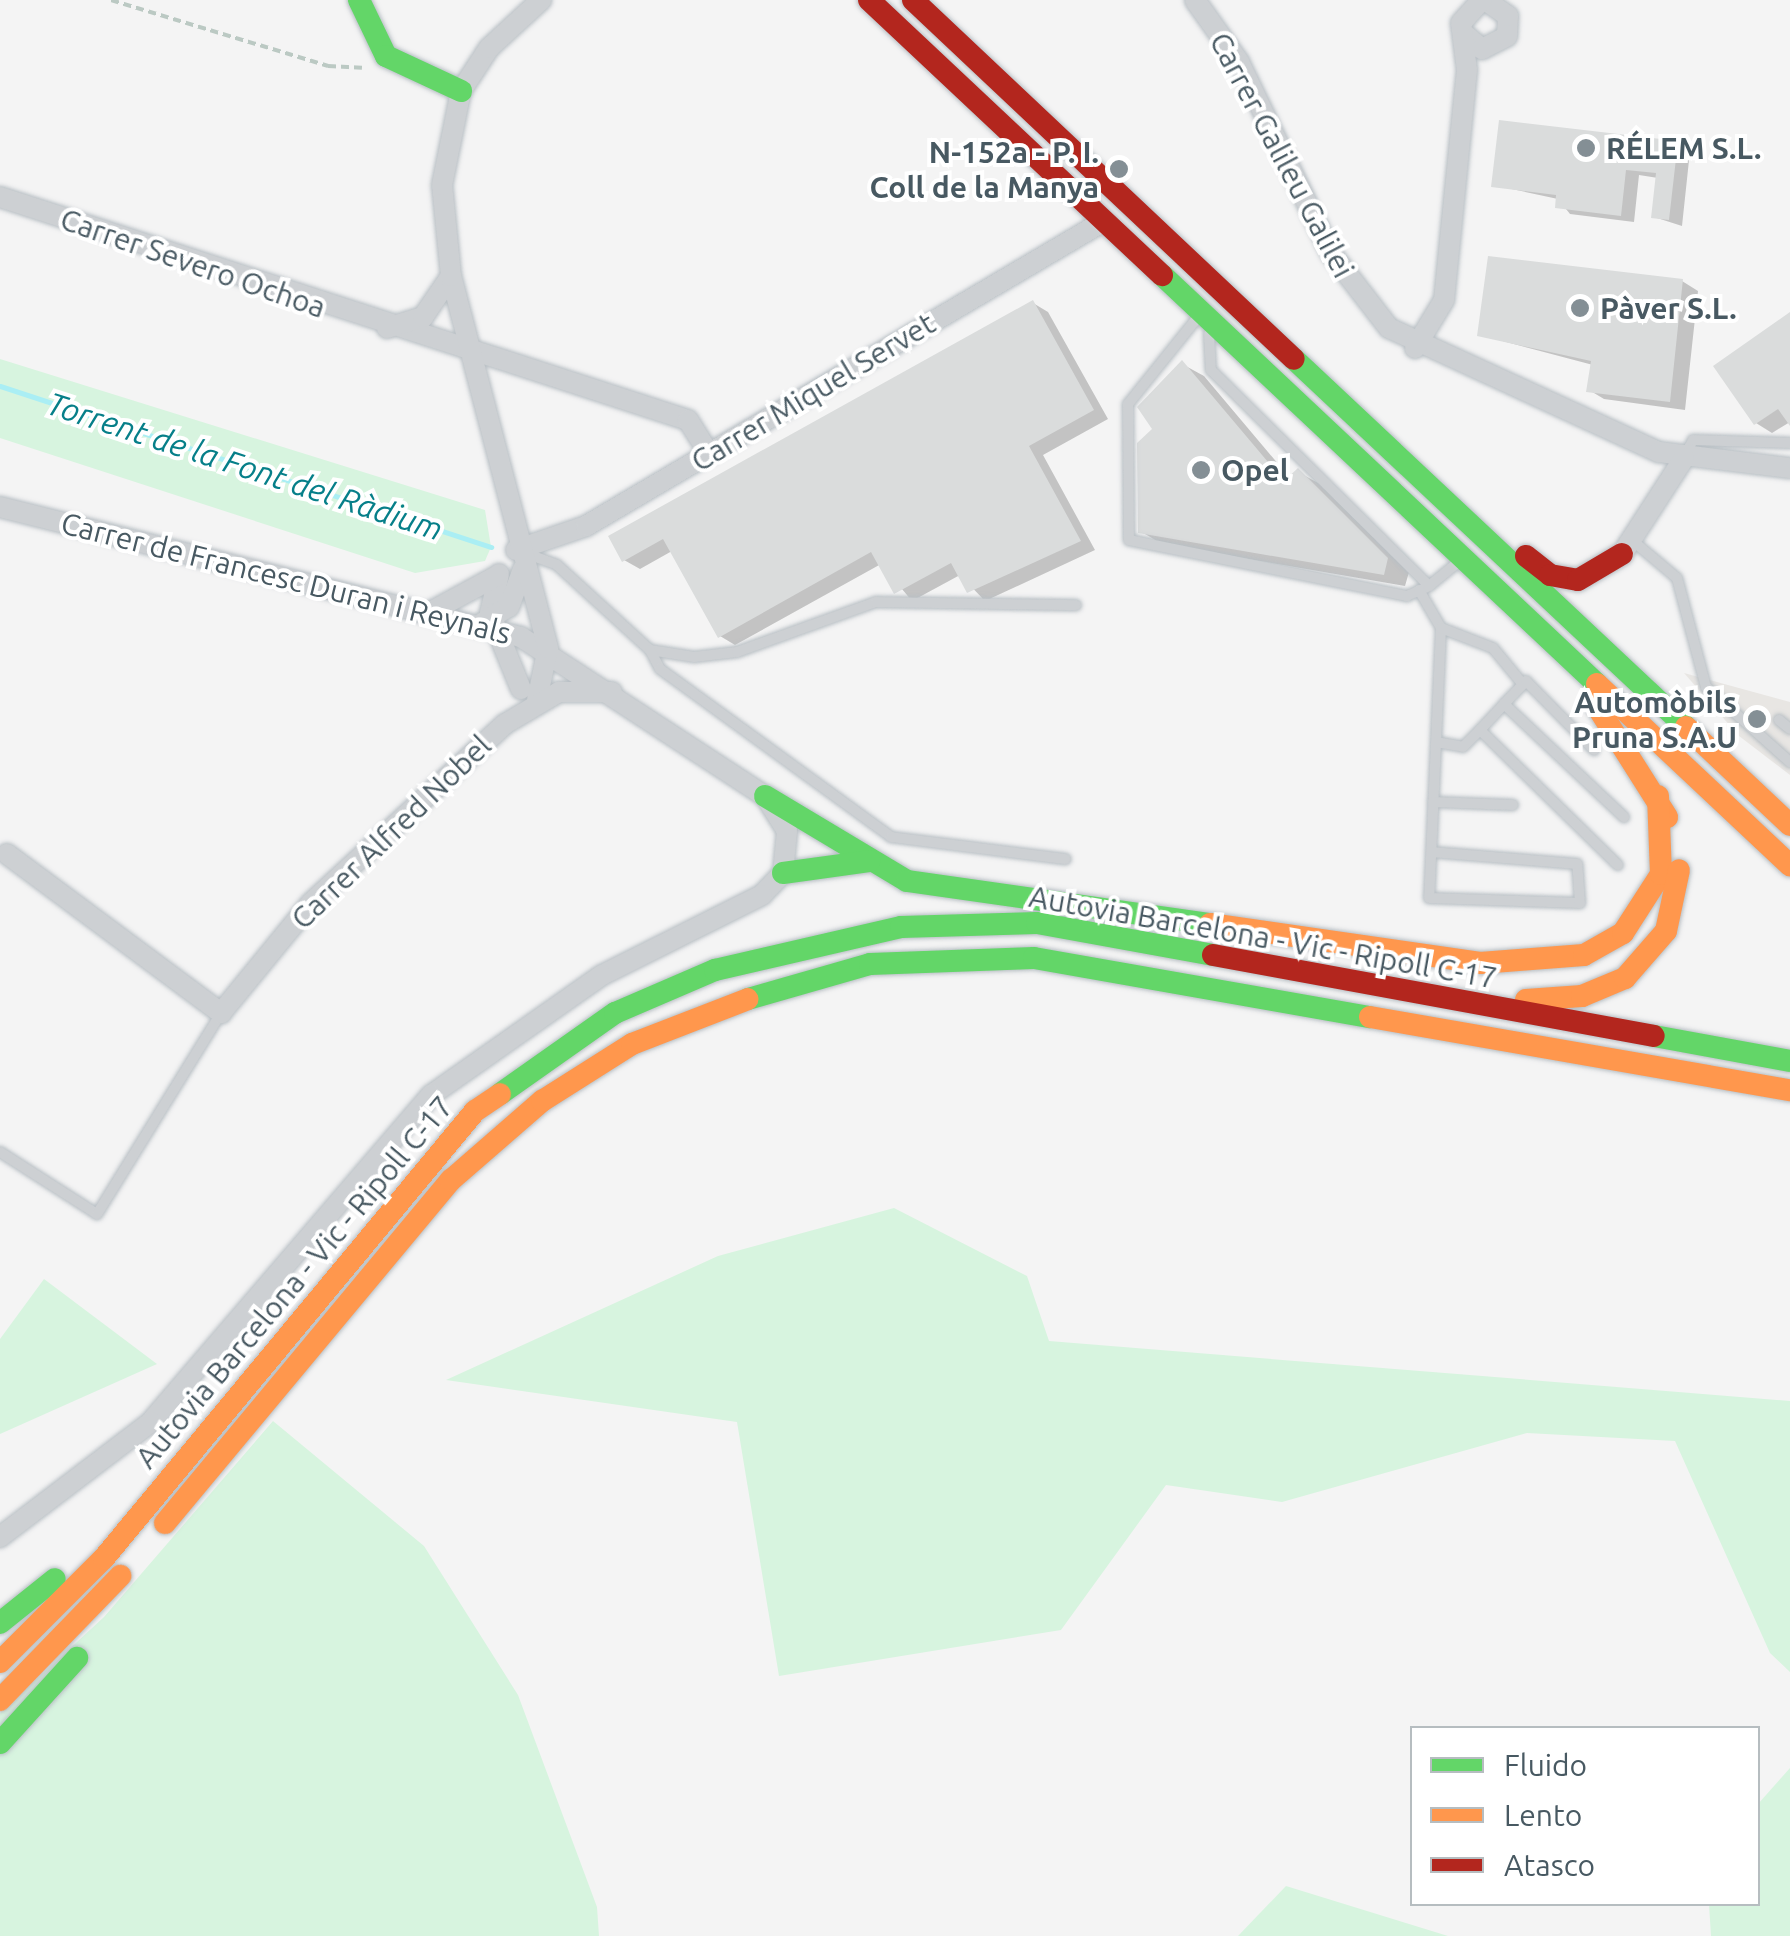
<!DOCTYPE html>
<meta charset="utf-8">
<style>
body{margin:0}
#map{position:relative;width:1790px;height:1936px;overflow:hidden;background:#f4f4f4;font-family:Ubuntu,sans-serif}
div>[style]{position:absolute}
.commercial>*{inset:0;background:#e8e6e3}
.green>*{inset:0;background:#d7f4df}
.shadow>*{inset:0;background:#0003}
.stream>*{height:5px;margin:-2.5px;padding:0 2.5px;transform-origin:2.5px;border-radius:2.5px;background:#aaeef4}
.building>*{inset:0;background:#dadcdc}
.path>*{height:4px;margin-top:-2px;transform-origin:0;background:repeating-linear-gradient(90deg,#bbc9c3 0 8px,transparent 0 13px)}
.roads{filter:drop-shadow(0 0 2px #b8bfc4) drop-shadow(0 0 2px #b8bfc4)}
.lane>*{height:10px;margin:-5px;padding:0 5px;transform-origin:5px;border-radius:5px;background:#cdd0d3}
.street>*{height:20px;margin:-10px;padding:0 10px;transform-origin:10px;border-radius:10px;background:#cdd0d3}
.fast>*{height:22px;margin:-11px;padding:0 11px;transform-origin:11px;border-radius:11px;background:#63d668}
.slow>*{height:22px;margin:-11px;padding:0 11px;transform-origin:11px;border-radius:11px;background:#ff974d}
.jam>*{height:22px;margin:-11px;padding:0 11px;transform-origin:11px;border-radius:11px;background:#b3261e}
.dots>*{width:28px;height:28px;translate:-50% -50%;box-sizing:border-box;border:5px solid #fff;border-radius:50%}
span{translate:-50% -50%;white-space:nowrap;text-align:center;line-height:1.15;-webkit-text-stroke:8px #fff;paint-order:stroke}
.poi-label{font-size:30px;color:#485962;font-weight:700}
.left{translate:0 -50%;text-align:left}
.right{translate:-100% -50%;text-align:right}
.street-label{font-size:30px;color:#485962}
.water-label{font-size:32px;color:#067f89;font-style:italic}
.legend{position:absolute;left:1410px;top:1726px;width:350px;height:180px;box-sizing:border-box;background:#fff;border:2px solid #b6bdc0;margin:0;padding:12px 18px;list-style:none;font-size:30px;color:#485962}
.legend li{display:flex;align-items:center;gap:20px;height:50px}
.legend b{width:50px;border:2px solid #b6bdc0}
</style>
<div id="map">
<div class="commercial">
<i style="clip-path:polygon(1684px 673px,1790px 702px,1790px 775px,1739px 736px)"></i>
</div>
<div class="green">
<i style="clip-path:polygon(0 359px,485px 510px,491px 547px,485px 561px,415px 573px,0 438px)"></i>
<i style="clip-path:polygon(894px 1208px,1027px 1276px,1049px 1341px,1790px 1401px,1790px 1672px,1770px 1653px,1675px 1441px,1527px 1433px,1282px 1502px,1166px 1485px,1061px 1630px,779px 1676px,737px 1422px,446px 1380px,718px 1256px)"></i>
<i style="clip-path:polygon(44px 1279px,157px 1364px,0 1434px,0 1339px)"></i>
<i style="clip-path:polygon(273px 1421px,424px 1546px,518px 1695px,597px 1907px,599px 1936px,0 1936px,0 1713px,104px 1617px)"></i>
<i style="clip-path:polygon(1790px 1768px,1790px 1936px,1711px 1936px,1709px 1904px,1758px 1904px,1758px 1804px)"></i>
<i style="clip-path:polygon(1286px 1886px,1448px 1936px,1238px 1936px)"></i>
</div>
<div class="shadow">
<i style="clip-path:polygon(1677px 144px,1690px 151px,1682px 226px,1654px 217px,1658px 178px,1639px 175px,1634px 222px,1570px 214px,1558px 199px,1493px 185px)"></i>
<i style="clip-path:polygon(1682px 281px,1698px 291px,1685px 410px,1604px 399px,1589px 390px,1593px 365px,1480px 335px)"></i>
<i style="clip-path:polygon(1033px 303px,1048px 312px,1108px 419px,1043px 455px,1095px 550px,985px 601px,960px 575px,912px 601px,881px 564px,735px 645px,720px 636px,672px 551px,640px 569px,624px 560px)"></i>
<i style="clip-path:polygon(1790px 315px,1790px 422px,1772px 433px,1756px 423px)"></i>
<i style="clip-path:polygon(1182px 364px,1204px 376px,1290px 478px,1298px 472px,1320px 484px,1409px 572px,1405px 586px,1162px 544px,1140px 531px,1155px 429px)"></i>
</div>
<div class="stream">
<i style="left:0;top:386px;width:517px;rotate:18.15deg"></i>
</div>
<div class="building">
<i style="clip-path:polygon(1499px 120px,1678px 141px,1669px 220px,1651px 218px,1656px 173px,1626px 170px,1621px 216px,1555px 208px,1556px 195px,1491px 187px)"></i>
<i style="clip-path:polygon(1488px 256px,1683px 279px,1670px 402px,1586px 392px,1591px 361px,1477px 336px)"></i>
<i style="clip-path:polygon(1033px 300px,1094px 410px,1029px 446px,1081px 541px,967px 593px,951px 563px,894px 594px,871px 552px,718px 638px,663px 539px,622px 562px,608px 536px)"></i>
<i style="clip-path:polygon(1790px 312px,1790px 426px,1778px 409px,1754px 425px,1713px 366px)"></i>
<i style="clip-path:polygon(1182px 360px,1284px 481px,1298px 468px,1388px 558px,1384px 575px,1138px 533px,1137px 443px,1152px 429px,1137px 407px)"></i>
</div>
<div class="path">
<i style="left:111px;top:0;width:227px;rotate:16.9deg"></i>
<i style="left:328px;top:66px;width:34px;rotate:3deg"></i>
</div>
<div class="roads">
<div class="lane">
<i style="left:1198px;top:317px;width:112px;rotate:128.8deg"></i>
<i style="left:1128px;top:404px;width:136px;rotate:89.6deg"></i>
<i style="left:1129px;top:540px;width:284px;rotate:11.4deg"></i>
<i style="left:1407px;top:596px;width:24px;rotate:-24deg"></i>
<i style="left:1209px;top:334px;width:36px;rotate:87deg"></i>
<i style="left:1211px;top:370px;width:307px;rotate:44.7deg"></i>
<i style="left:1429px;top:586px;width:33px;rotate:-39deg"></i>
<i style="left:1684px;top:457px;width:19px;rotate:-62deg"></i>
<i style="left:1693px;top:440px;width:97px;rotate:1.8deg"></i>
<i style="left:1633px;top:541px;width:57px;rotate:40.1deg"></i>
<i style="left:1677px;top:578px;width:113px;rotate:75.1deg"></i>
<i style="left:1706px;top:687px;width:113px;rotate:41.8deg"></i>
<i style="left:522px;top:552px;width:37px;rotate:20deg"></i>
<i style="left:557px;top:565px;width:126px;rotate:42.4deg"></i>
<i style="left:650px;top:650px;width:45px;rotate:9deg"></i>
<i style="left:694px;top:657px;width:43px;rotate:-6.6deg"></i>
<i style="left:737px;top:652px;width:148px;rotate:-19.8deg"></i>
<i style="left:876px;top:602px;width:200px;rotate:0.9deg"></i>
<i style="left:1419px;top:590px;width:44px;rotate:59.9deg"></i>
<i style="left:1441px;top:628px;width:270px;rotate:92.5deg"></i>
<i style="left:1429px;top:898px;width:151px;rotate:1.9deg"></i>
<i style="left:1580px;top:903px;width:39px;rotate:-94deg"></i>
<i style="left:1577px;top:864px;width:146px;rotate:-175.3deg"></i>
<i style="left:1441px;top:628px;width:56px;rotate:21deg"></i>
<i style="left:1493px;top:648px;width:44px;rotate:50.5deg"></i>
<i style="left:650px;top:650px;width:21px;rotate:62deg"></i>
<i style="left:660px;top:669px;width:286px;rotate:36deg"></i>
<i style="left:891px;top:837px;width:176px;rotate:7.2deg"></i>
<i style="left:1504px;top:704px;width:32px;rotate:-46deg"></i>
<i style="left:1526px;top:681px;width:97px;rotate:45.4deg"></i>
<i style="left:1779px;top:720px;width:14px;rotate:39deg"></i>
<i style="left:1480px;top:730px;width:35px;rotate:-47deg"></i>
<i style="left:1504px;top:704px;width:165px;rotate:43.3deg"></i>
<i style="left:1436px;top:742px;width:27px;rotate:10deg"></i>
<i style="left:1463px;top:747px;width:24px;rotate:-45deg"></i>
<i style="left:1480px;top:730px;width:193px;rotate:44.4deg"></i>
<i style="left:1433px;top:802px;width:80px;rotate:2.1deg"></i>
<i style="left:0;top:1152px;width:115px;rotate:32.6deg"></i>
<i style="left:97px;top:1214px;width:236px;rotate:-58.3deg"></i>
</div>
<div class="street">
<i style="left:1195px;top:0;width:76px;rotate:54.6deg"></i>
<i style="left:1239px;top:62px;width:212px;rotate:64.3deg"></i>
<i style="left:1331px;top:253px;width:95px;rotate:52.3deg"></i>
<i style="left:1389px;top:328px;width:297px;rotate:24.7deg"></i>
<i style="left:1659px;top:452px;width:132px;rotate:7deg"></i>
<i style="left:1463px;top:33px;width:25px;rotate:40deg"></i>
<i style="left:1482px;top:49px;width:28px;rotate:-27deg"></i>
<i style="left:1507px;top:36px;width:20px;rotate:-87deg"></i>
<i style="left:1508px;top:16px;width:28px;rotate:-145deg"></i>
<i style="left:0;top:197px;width:723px;rotate:17.96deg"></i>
<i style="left:688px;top:420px;width:39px;rotate:58deg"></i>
<i style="left:387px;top:328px;width:38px;rotate:-17deg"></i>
<i style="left:423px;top:317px;width:50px;rotate:-55.7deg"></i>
<i style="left:1415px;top:348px;width:56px;rotate:-58.9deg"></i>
<i style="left:1444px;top:300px;width:231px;rotate:-84.3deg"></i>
<i style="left:1467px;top:70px;width:47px;rotate:-97.3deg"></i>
<i style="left:1461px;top:23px;width:31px;rotate:-48deg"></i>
<i style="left:0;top:507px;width:537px;rotate:14.01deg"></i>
<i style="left:521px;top:637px;width:291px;rotate:33.1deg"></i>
<i style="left:765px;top:796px;width:41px;rotate:57.8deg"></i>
<i style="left:787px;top:831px;width:42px;rotate:95.4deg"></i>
<i style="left:783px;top:873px;width:30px;rotate:134deg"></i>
<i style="left:762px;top:895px;width:179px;rotate:153.4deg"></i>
<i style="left:602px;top:975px;width:209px;rotate:144.9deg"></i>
<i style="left:431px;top:1095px;width:430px;rotate:130.6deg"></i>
<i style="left:151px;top:1422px;width:190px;rotate:142.7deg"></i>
<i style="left:516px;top:550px;width:74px;rotate:-18.9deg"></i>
<i style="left:586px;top:526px;width:601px;rotate:-30.49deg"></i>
<i style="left:1622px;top:554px;width:114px;rotate:-57.1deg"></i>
<i style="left:499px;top:574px;width:40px;rotate:103deg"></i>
<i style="left:490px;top:613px;width:82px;rotate:67.8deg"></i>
<i style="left:432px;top:611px;width:74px;rotate:-28.3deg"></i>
<i style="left:482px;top:623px;width:31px;rotate:-31deg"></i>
<i style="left:509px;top:607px;width:40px;rotate:-69.8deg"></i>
<i style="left:537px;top:700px;width:53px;rotate:-78.1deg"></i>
<i style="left:548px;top:648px;width:384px;rotate:-104.6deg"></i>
<i style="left:451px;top:276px;width:91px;rotate:-95.6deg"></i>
<i style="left:442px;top:185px;width:96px;rotate:-78.6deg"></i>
<i style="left:461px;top:91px;width:51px;rotate:-56.9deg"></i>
<i style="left:489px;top:48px;width:71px;rotate:-42.7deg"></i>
<i style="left:7px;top:854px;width:267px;rotate:36.6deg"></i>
<i style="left:221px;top:1013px;width:142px;rotate:-50.7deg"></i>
<i style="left:311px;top:903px;width:264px;rotate:-42.7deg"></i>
<i style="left:505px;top:724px;width:63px;rotate:-30.7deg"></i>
<i style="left:559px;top:692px;width:53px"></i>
</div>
<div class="fast">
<i style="left:359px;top:0;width:62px;rotate:64.3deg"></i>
<i style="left:386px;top:56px;width:83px;rotate:25deg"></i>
<i style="left:1162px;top:275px;width:597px;rotate:43.24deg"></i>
<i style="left:1294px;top:359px;width:538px;rotate:43.19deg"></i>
<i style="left:765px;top:796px;width:165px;rotate:30.9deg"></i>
<i style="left:907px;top:881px;width:306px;rotate:8.1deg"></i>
<i style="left:783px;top:873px;width:87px;rotate:-7.9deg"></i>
<i style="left:748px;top:999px;width:127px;rotate:-16deg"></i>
<i style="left:870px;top:964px;width:164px;rotate:-2.1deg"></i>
<i style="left:1034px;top:958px;width:341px;rotate:10deg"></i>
<i style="left:1654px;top:1036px;width:138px;rotate:10.4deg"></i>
<i style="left:500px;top:1094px;width:141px;rotate:-35.2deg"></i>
<i style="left:615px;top:1013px;width:109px;rotate:-23.3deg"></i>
<i style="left:715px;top:970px;width:191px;rotate:-13deg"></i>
<i style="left:901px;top:927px;width:136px;rotate:-1.7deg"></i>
<i style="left:1037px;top:923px;width:179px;rotate:10.3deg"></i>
<i style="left:0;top:1623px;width:70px;rotate:-38.7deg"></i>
<i style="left:0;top:1743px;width:115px;rotate:-47.8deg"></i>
</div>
<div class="slow">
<i style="left:1597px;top:684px;width:265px;rotate:43.2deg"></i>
<i style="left:1595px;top:703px;width:135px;rotate:57.7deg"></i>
<i style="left:1686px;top:727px;width:143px;rotate:43.3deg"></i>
<i style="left:1210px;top:924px;width:273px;rotate:8.2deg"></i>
<i style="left:1480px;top:963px;width:104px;rotate:-4.4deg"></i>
<i style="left:1584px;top:955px;width:45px;rotate:-29.4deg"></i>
<i style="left:1623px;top:933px;width:70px;rotate:-57.2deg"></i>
<i style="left:1661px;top:874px;width:78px;rotate:-92.2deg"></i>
<i style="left:1526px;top:1000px;width:56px;rotate:-4.1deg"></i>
<i style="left:1582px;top:996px;width:47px;rotate:-22.7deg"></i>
<i style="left:1625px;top:978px;width:62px;rotate:-48.9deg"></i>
<i style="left:1666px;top:931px;width:62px;rotate:-78deg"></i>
<i style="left:1370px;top:1017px;width:426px;rotate:9.9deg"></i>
<i style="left:165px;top:1523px;width:447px;rotate:-50.2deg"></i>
<i style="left:451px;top:1180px;width:121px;rotate:-41deg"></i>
<i style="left:542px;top:1101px;width:107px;rotate:-32.3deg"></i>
<i style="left:632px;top:1044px;width:124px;rotate:-21.2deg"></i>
<i style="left:0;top:1662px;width:147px;rotate:-45deg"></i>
<i style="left:104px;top:1558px;width:581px;rotate:-50.31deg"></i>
<i style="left:475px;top:1111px;width:30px;rotate:-34deg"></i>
<i style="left:0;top:1700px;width:173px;rotate:-45.9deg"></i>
</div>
<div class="jam">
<i style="left:869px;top:0;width:402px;rotate:43.2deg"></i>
<i style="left:913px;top:0;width:523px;rotate:43.3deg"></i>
<i style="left:1526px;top:556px;width:31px;rotate:38deg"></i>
<i style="left:1550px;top:575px;width:28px;rotate:10deg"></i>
<i style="left:1578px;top:580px;width:51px;rotate:-30.6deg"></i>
<i style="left:1213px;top:955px;width:448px;rotate:10.4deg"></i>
</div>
</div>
<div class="dots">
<i style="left:1586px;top:148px;background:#848f95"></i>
<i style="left:1119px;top:169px;background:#848f95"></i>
<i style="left:1580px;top:308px;background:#848f95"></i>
<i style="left:1201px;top:470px;background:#848f95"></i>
<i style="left:1757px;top:719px;background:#848f95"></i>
</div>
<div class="poi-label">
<span class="left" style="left:1606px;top:148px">RÉLEM S.L.</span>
<span class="right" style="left:1099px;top:169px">N-152a - P. I.<br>Coll de la Manya</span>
<span class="left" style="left:1600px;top:308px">Pàver S.L.</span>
<span class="left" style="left:1221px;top:470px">Opel</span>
<span class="right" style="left:1737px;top:719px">Automòbils<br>Pruna S.A.U</span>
</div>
<div class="street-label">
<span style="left:1282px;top:155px;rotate:62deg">Carrer Galileu Galilei</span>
<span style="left:193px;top:263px;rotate:19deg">Carrer Severo Ochoa</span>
<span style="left:813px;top:392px;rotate:-31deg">Carrer Miquel Servet</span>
<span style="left:286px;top:578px;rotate:14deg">Carrer de Francesc Duran i Reynals</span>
<span style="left:391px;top:832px;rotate:-44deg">Carrer Alfred Nobel</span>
<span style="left:1263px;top:937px;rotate:10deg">Autovia Barcelona - Vic - Ripoll C-17</span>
<span style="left:294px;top:1282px;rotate:-50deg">Autovia Barcelona - Vic - Ripoll C-17</span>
</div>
<div class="water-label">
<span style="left:245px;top:466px;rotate:18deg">Torrent de la Font del Ràdium</span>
</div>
<ul class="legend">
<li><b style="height:12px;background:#63d668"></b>Fluido</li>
<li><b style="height:12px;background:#ff974d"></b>Lento</li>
<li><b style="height:12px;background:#b3261e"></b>Atasco</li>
</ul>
</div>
